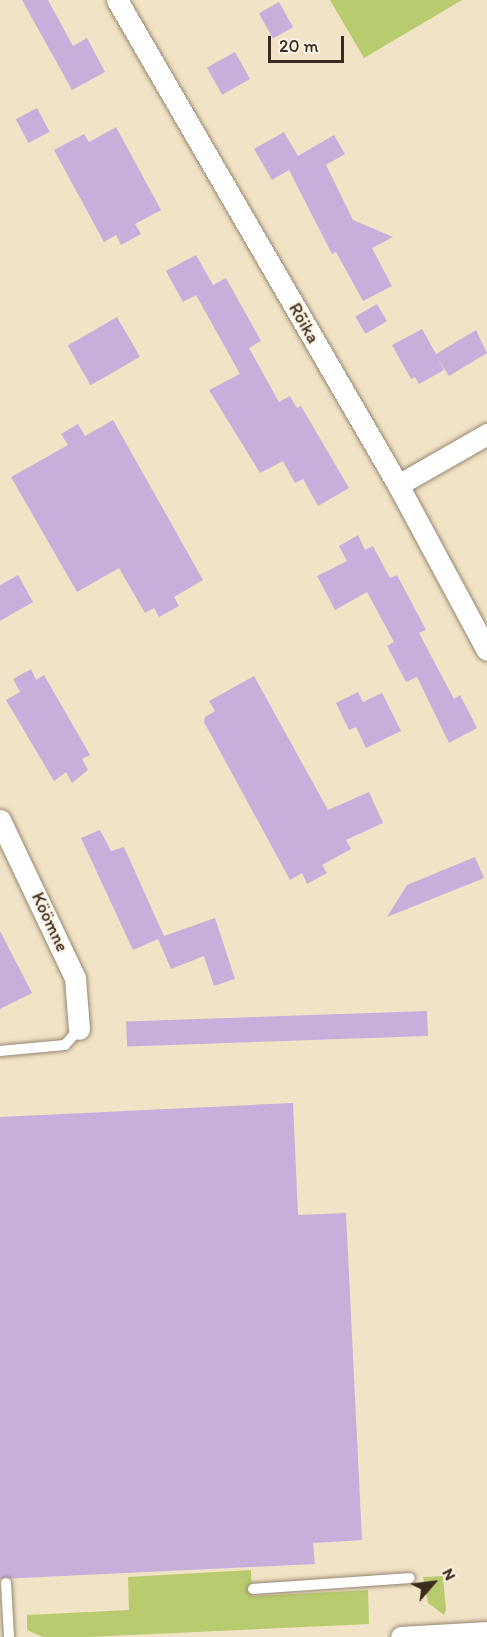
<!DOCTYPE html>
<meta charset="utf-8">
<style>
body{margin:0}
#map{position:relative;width:487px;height:1637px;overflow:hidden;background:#f1e3c5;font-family:Itim,sans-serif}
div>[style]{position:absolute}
.green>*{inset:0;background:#b8cb6f}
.building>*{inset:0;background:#c7afdb;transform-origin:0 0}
.roads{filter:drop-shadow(0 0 2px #968672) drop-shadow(0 0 2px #968672)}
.service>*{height:10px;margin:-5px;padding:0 5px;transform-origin:5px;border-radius:5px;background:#fff}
.minor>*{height:21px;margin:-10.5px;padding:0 10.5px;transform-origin:10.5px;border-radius:10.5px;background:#fff}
span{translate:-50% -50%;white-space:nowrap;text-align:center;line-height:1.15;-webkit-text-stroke:4.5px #fcf5e5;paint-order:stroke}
.street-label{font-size:18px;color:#3b2a1e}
.north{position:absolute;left:403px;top:1553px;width:60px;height:60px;-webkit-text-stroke:4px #fcf5e5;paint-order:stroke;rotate:62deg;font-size:16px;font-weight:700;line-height:24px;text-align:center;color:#3b2a1e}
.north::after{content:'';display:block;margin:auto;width:21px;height:27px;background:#3b2a1e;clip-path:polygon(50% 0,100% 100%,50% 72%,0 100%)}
.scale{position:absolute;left:268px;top:36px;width:76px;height:27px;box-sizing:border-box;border:3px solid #3b2a1e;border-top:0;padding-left:8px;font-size:18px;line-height:21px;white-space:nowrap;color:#3b2a1e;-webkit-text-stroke:4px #fcf5e5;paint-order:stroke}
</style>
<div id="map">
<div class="green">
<i style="clip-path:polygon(330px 0,462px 0,364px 58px)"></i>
<i style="clip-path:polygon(251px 1570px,252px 1596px,368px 1590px,369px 1624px,87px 1637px,43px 1637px,27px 1630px,27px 1615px,129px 1610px,128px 1577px)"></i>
<i style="clip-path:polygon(443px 1576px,446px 1610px,444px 1615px,428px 1603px,423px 1577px)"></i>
</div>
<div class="building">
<i style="clip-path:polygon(22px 0,48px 0,73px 46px,87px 38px,105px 72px,72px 90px)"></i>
<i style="left:279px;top:2px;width:29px;height:23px;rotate:61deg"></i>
<i style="left:235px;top:52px;width:31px;height:32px;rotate:61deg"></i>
<i style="left:37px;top:108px;width:27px;height:24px;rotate:62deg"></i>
<i style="clip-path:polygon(116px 127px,161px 210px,135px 224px,141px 234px,121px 245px,116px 235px,104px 242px,54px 150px,84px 134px,89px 142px)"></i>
<i style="clip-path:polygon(284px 132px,298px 156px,334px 135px,345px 154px,326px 165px,353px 220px,393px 237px,372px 248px,392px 286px,363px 301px,336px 252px,332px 254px,289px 170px,272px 180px,254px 149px)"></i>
<i style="clip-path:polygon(196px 255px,213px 285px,226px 278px,261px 341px,249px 348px,279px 402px,290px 396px,297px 408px,301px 406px,349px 488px,318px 506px,303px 479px,295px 483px,283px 461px,260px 473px,209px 390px,240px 374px,196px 295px,183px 302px,166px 271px)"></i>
<i style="left:377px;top:304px;width:20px;height:25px;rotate:60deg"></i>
<i style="left:117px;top:317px;width:46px;height:57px;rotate:60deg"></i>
<i style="clip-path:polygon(422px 329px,436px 354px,476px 330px,487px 353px,449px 376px,438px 359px,444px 370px,419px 384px,415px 377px,411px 379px,392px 345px)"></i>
<i style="clip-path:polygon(113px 420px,203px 580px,174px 597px,179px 606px,159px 617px,154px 608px,145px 613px,119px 568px,77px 592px,11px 477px,68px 445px,61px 434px,78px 424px,85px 436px)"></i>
<i style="clip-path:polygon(358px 535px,365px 550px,373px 546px,390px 578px,397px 575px,426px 630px,419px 633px,454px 699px,460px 695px,473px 720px,477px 728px,449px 743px,417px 677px,406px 682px,387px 646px,394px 642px,367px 592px,335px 610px,317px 576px,347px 561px,339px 546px)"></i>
<i style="clip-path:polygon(18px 575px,33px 602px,0 621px,0 585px)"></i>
<i style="clip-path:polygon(31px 669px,36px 680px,44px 675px,90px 755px,82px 759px,88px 770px,72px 783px,66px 772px,54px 781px,6px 700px,20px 692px,13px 679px)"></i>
<i style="clip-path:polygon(254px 676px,328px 810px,369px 792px,383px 823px,346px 840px,351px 849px,322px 865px,327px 873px,307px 884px,302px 873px,290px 880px,204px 722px,205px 717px,215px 711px,209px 701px)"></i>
<i style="clip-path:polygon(358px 692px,363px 702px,382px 693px,401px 731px,366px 748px,356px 727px,349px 730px,336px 703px)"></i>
<i style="clip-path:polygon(100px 830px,111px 851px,124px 847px,164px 936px,215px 918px,235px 979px,214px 986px,204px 956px,171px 969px,158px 939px,133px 950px,81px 838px)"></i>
<i style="clip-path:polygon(475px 857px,484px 878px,387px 917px,407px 885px)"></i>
<i style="clip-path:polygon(0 931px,32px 993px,0 1009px)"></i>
<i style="left:427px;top:1011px;width:25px;height:301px;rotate:88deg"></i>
<i style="clip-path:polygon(293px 1103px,298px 1215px,346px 1213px,362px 1540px,313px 1543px,315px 1564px,0 1579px,0 1117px)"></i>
</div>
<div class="roads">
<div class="service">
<i style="left:0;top:1051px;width:65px;rotate:-5.3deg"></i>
<i style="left:65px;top:1045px;width:21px;rotate:-49deg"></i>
<i style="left:6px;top:1583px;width:54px;rotate:86.8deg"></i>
<i style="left:253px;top:1589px;width:157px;rotate:-4deg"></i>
</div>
<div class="minor">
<i style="left:117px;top:0;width:561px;rotate:59.91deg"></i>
<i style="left:398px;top:485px;width:187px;rotate:61.7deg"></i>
<i style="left:398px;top:485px;width:103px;rotate:-29.8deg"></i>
<i style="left:0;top:820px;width:175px;rotate:64.6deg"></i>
<i style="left:75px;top:978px;width:51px;rotate:85.5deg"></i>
<i style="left:401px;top:1637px;width:86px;rotate:-3.3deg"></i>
</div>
</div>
<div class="street-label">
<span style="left:304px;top:323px;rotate:60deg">Rõika</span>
<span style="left:50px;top:922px;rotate:65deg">Köömne</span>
</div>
<div class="north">N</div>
<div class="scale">20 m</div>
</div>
